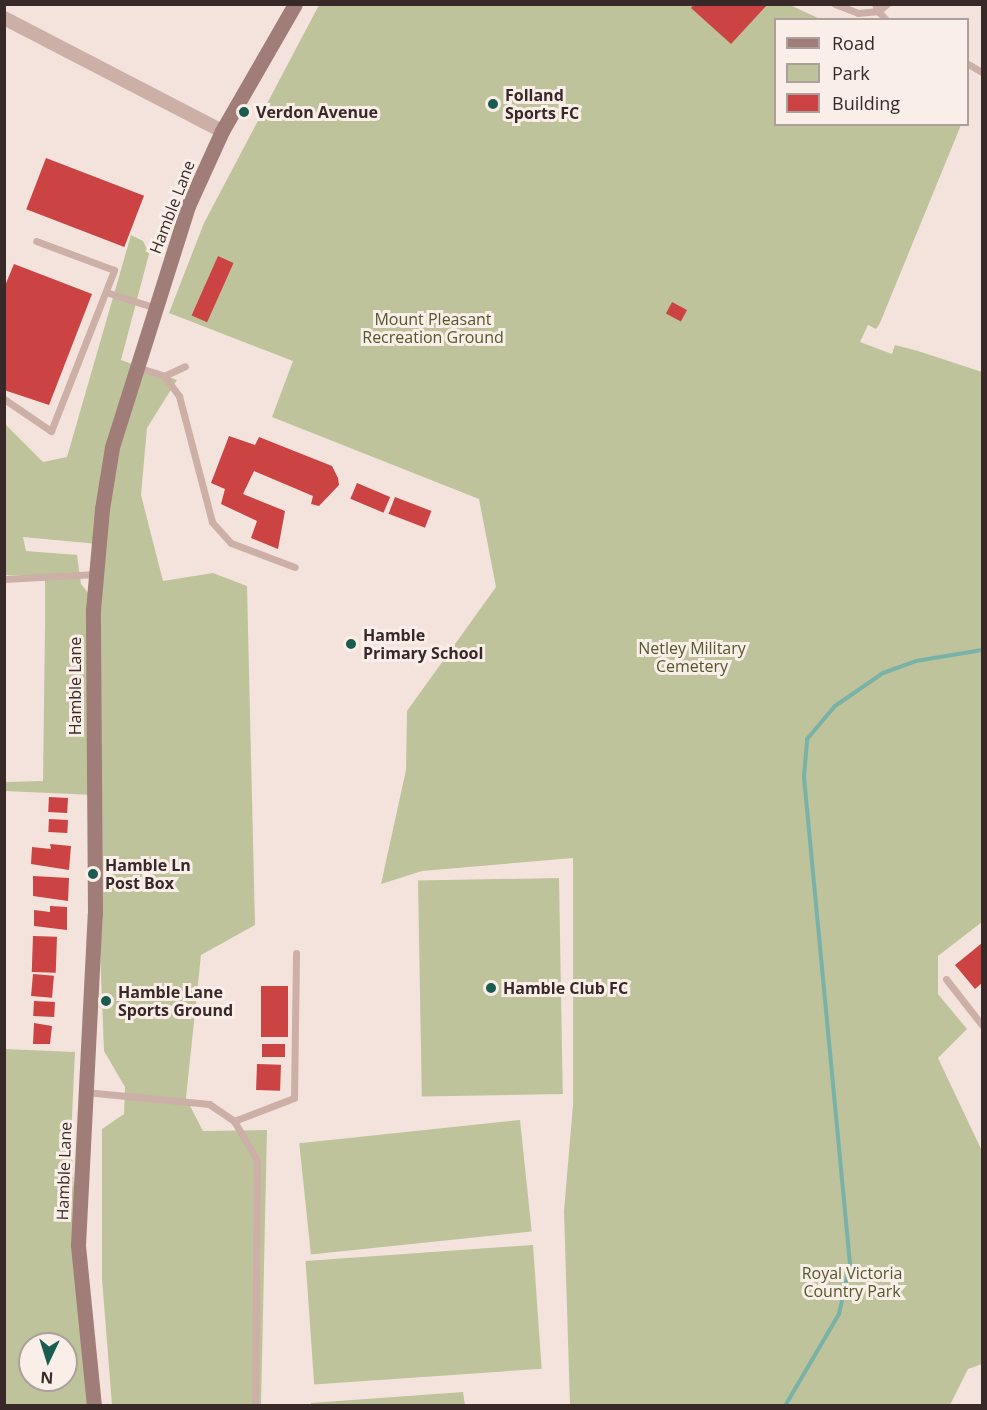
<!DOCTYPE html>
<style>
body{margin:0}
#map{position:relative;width:987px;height:1410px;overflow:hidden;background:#f3e3dc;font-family:"Open Sans",sans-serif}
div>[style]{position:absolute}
.green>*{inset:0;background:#bfc39b;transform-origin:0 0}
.stream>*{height:4px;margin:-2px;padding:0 2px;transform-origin:2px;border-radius:2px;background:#79b2a7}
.building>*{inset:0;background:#cb4342;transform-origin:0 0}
.service>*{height:7px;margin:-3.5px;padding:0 3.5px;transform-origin:3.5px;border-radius:3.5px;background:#ccafa7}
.minor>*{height:14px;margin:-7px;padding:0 7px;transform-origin:7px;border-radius:7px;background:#ccafa7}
.secondary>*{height:15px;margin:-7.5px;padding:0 7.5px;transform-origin:7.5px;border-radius:7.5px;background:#a07d78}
.dots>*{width:16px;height:16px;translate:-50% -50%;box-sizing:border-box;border:3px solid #faeee9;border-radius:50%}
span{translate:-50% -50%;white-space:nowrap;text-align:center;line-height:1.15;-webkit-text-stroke:6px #faeee9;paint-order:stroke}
.poi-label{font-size:16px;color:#382928;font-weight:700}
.left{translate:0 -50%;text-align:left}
.street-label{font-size:16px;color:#382928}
.park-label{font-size:16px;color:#52582b}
.frame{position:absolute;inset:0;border:6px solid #382928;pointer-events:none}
.legend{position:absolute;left:774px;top:18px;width:195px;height:108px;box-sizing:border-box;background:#faeee9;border:2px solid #ac9f9c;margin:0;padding:8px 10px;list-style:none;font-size:18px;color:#382928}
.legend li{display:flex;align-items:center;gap:12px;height:30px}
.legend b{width:30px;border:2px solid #ac9f9c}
.north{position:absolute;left:18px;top:1332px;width:60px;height:60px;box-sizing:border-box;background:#faeee9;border:2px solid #ac9f9c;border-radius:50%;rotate:184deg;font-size:16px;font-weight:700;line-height:24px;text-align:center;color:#382928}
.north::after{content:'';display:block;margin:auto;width:21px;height:27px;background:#1b5c51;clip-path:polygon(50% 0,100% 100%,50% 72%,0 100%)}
</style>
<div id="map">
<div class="green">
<i style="clip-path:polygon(319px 5px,790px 5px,820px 19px,776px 20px,776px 124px,961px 125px,880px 323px,876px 329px,868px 325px,860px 342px,892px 354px,895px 345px,918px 351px,982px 372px,982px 922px,938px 956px,938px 994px,967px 1029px,938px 1058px,982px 1151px,982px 1364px,968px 1369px,950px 1405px,570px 1405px,564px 1211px,573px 1105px,573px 858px,422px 871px,381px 884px,406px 770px,407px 711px,496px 587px,479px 499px,272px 417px,293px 361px,169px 313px,204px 223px)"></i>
<i style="clip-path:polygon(evenodd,131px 235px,143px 241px,149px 254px,121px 360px,177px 380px,147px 428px,141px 495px,163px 581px,213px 573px,247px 586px,255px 925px,201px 955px,186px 1098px,203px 1131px,267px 1130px,261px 1405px,112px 1405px,102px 1279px,102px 1129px,124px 1114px,125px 1087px,104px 1051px,94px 795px,5px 791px,5px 782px,43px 781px,45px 625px,45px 576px,5px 575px,4px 423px,43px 462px,67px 457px,131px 235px,23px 537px,98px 544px,89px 594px,81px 584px,77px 555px,26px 551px,23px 537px)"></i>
<i style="left:559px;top:878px;width:216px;height:141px;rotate:89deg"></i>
<i style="clip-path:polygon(evenodd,5px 1049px,75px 1052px,71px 1139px,87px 1405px,5px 1406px,5px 1049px,30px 1344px,66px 1344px,66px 1380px,30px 1380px,30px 1344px)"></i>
<i style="left:520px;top:1120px;width:112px;height:222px;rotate:84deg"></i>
<i style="left:533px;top:1245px;width:124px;height:228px;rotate:86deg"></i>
<i style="clip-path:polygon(463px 1392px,465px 1405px,311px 1405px,311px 1403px)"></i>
</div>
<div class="stream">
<i style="left:785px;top:1406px;width:107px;rotate:-59.6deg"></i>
<i style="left:839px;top:1314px;width:51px;rotate:-77.6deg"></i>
<i style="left:850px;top:1264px;width:490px;rotate:-95.4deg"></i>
<i style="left:804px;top:776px;width:37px;rotate:-85deg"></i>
<i style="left:807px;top:739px;width:43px;rotate:-49.7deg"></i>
<i style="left:835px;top:706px;width:58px;rotate:-34.5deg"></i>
<i style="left:883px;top:673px;width:35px;rotate:-20deg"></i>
<i style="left:916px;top:661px;width:67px;rotate:-9.5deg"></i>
</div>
<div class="building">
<i style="clip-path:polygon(694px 4px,768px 4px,731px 44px,691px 8px)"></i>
<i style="left:46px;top:158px;width:105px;height:55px;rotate:21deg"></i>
<i style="left:218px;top:256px;width:17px;height:65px;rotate:24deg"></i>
<i style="clip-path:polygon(14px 264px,92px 294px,49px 405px,4px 390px,4px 288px)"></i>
<i style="left:672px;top:302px;width:17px;height:13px;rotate:28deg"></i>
<i style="clip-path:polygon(229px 436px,255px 445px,259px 437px,332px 466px,338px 478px,339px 485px,319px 506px,311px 504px,313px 496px,254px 471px,243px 494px,285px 511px,278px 549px,251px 538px,257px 521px,221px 504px,225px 489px,211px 483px)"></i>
<i style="left:357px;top:483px;width:36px;height:17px;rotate:23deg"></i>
<i style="left:395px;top:497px;width:39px;height:18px;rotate:21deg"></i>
<i style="left:49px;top:797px;width:19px;height:15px;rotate:3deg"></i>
<i style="left:49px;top:819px;width:19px;height:13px;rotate:3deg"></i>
<i style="clip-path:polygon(50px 844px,71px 846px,69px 870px,31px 864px,32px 847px,51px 849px)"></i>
<i style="clip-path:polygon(33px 876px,69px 878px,68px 901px,33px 896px)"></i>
<i style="clip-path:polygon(50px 906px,67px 907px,67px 930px,34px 926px,34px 910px,50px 912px)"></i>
<i style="left:33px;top:936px;width:24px;height:36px;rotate:2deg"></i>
<i style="clip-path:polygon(982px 943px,982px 983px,975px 989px,955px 965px)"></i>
<i style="left:33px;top:974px;width:21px;height:22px;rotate:5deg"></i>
<i style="left:261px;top:986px;width:27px;height:51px"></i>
<i style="left:34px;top:1001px;width:21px;height:15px;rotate:3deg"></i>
<i style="clip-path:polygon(34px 1023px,52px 1026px,50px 1044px,33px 1044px)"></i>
<i style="left:262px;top:1044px;width:23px;height:13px"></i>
<i style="left:257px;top:1064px;width:24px;height:26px;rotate:2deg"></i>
</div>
<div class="service">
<i style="left:835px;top:4px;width:25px;rotate:21deg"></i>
<i style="left:858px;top:13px;width:20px;rotate:-6deg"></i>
<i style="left:878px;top:11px;width:12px;rotate:48deg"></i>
<i style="left:875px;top:4px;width:8px;rotate:67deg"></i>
<i style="left:878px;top:11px;width:11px;rotate:-38deg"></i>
<i style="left:968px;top:64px;width:16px;rotate:30deg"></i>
<i style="left:106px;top:292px;width:52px;rotate:17.7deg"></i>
<i style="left:137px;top:367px;width:28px;rotate:18deg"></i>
<i style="left:164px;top:376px;width:25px;rotate:53deg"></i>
<i style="left:179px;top:396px;width:130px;rotate:75.3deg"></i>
<i style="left:212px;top:522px;width:28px;rotate:48deg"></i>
<i style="left:231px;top:543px;width:68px;rotate:20.6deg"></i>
<i style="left:164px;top:376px;width:23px;rotate:-25deg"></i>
<i style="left:4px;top:399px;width:57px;rotate:34.2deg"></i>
<i style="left:51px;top:431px;width:173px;rotate:-68.6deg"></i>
<i style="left:114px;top:270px;width:83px;rotate:-159.6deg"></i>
<i style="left:4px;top:579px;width:92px;rotate:-3.1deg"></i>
<i style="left:946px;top:979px;width:58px;rotate:52deg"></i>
<i style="left:85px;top:1092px;width:125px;rotate:5.5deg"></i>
<i style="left:209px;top:1104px;width:30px;rotate:34deg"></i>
<i style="left:234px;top:1121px;width:45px;rotate:59.5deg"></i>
<i style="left:257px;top:1160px;width:246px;rotate:90.5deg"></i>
<i style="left:234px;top:1121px;width:64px;rotate:-21deg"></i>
<i style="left:294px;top:1098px;width:145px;rotate:-89.2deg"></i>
</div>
<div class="minor">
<i style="left:4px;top:18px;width:246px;rotate:27.4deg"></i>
</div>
<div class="secondary">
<i style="left:94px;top:1406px;width:162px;rotate:-95.7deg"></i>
<i style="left:78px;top:1245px;width:331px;rotate:-87.1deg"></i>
<i style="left:95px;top:914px;width:304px;rotate:-90.4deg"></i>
<i style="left:93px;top:610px;width:101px;rotate:-84.9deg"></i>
<i style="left:102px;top:509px;width:63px;rotate:-80.8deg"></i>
<i style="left:112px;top:447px;width:253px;rotate:-72.5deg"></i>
<i style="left:188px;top:206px;width:82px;rotate:-65.6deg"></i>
<i style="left:222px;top:131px;width:146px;rotate:-60.1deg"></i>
</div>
<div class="dots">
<i style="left:493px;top:104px;background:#1b5c51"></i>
<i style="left:244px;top:112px;background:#1b5c51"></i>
<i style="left:351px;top:644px;background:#1b5c51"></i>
<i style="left:93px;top:874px;background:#1b5c51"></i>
<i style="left:491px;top:988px;background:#1b5c51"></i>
<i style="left:106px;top:1001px;background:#1b5c51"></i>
</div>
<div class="poi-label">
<span class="left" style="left:505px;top:104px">Folland<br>Sports FC</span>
<span class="left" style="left:256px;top:112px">Verdon Avenue</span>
<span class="left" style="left:363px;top:644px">Hamble<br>Primary School</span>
<span class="left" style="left:105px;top:874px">Hamble Ln<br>Post Box</span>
<span class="left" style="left:503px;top:988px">Hamble Club FC</span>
<span class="left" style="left:118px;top:1001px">Hamble Lane<br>Sports Ground</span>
</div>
<div class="street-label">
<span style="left:172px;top:207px;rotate:-69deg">Hamble Lane</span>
<span style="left:75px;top:686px;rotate:-90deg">Hamble Lane</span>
<span style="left:64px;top:1171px;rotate:-88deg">Hamble Lane</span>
</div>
<div class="park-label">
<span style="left:433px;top:328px">Mount Pleasant<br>Recreation Ground</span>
<span style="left:692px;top:657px">Netley Military<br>Cemetery</span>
<span style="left:852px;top:1282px">Royal Victoria<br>Country Park</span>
</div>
<div class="frame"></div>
<ul class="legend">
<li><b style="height:8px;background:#a07d78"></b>Road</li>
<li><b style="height:16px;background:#bfc39b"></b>Park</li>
<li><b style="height:16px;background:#cb4342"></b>Building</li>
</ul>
<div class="north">N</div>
</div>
